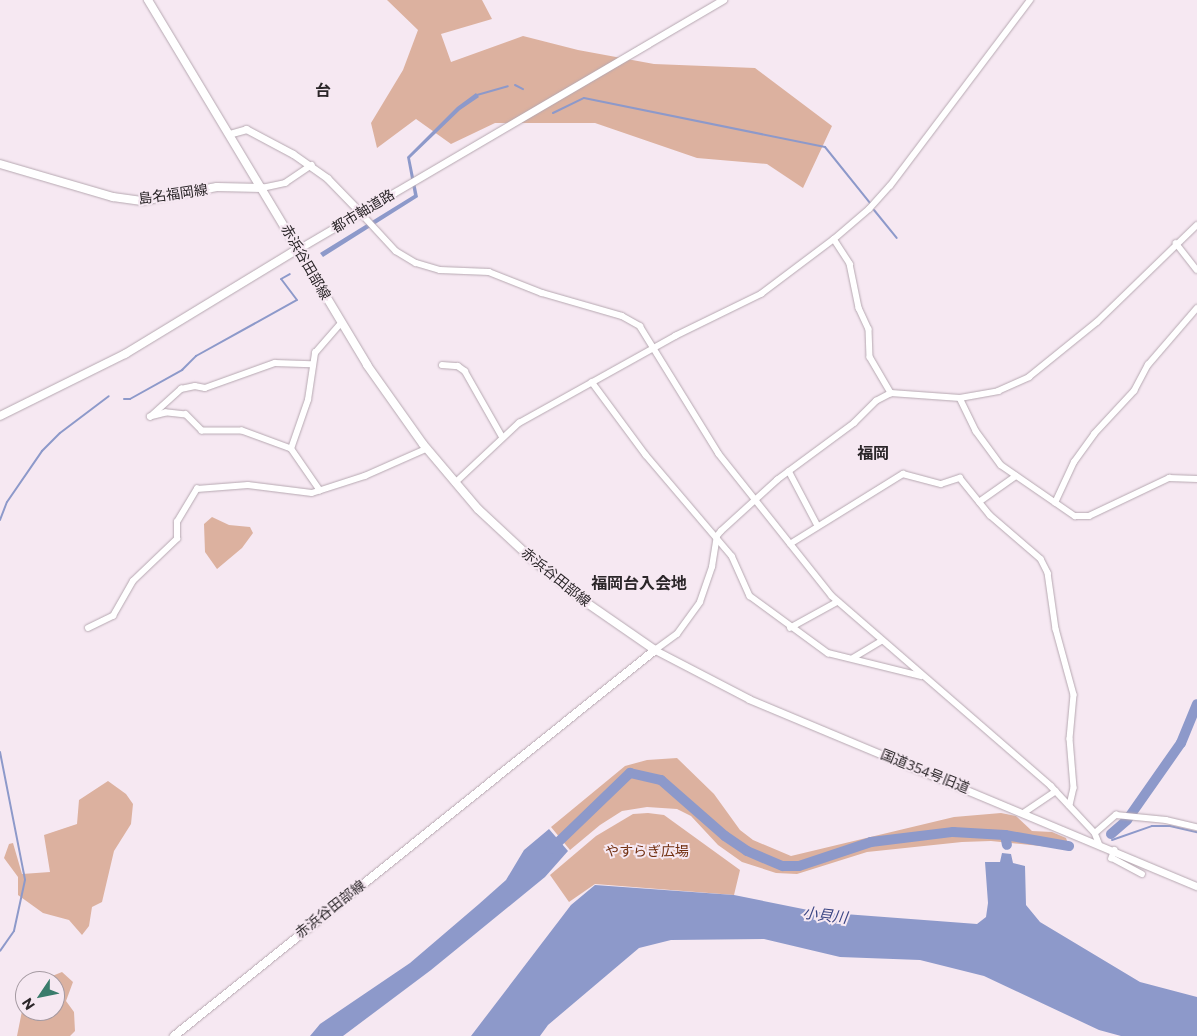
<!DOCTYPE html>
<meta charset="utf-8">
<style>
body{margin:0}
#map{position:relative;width:1197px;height:1036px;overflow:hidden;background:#f6e8f2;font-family:Commissioner,"Noto Sans JP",sans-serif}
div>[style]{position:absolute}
.green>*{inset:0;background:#dcb19f}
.water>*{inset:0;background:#8d99ca}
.stream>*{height:2px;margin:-1px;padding:0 1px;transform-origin:1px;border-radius:1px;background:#8d99ca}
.river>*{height:10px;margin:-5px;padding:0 5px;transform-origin:5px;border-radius:5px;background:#8d99ca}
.roads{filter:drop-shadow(0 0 1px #b6a8b1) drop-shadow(0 0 1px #b6a8b1)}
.minor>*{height:5.5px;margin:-2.75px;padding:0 2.75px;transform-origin:2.75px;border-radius:2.75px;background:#fff}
.tertiary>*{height:7px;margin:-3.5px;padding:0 3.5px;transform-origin:3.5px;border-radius:3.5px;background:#fff}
.secondary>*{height:8px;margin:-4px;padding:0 4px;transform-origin:4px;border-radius:4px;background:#fff}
span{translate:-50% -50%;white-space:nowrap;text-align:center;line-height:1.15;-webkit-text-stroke:4px #f6e8f2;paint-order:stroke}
.street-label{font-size:14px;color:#2b2629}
.park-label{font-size:14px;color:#702e0e}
.water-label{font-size:15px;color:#3a4583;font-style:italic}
.quarter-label{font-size:16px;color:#2b2629;font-weight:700}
.north{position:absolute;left:15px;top:971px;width:50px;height:50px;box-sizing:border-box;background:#f6e8f2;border:1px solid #a59aa2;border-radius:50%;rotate:236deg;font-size:14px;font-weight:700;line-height:20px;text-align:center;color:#2b2629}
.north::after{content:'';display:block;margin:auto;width:18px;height:22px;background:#3a7c6c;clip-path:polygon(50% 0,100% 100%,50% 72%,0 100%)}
</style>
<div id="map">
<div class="green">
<i style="clip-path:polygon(387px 0,482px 0,492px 19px,441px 34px,451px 62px,523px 36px,578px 50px,654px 64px,755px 68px,832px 126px,803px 188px,767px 164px,697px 158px,595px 123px,495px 123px,451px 144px,416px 119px,377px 148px,371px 123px,403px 70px,418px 30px)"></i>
<i style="clip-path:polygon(212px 517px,229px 525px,250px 527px,253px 533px,242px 548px,217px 569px,205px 552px,204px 524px)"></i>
<i style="clip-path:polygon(677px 758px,714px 794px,740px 830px,753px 840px,791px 856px,954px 817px,1001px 813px,1016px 816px,1032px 831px,1052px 832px,1066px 838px,1070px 849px,991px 841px,962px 842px,867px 852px,797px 874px,776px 873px,742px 862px,718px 845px,691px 816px,677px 809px,647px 807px,622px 811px,600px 825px,570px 850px,551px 827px,625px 766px,647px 760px)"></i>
<i style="clip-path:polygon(108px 781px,126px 794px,133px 804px,131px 824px,114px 851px,102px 902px,92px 907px,89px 926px,82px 935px,69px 920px,43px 913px,18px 895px,18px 877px,4px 858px,9px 844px,13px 843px,22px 874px,50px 872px,44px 835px,77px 824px,79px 800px)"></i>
<i style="clip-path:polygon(648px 813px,664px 815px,740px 870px,734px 895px,595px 884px,569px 902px,550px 875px,596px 836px,633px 814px)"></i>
<i style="clip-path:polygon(62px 972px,73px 982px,66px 1001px,74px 1012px,75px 1031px,70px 1036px,17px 1036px,25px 996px,25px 1011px,55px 1011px,55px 981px,40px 981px)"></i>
</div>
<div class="water">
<i style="clip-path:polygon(476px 93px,479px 97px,460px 110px,410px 158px,418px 197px,323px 257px,320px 253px,414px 195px,407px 157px,457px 107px)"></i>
<i style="clip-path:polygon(549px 829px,568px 851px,545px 877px,431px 970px,343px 1036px,310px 1036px,320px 1024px,410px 963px,479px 904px,506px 880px,524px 850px)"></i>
<i style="clip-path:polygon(1002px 853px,1011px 854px,1013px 863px,1025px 866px,1026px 905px,1040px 922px,1140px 982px,1197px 997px,1197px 1036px,1121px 1036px,1099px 1030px,984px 976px,920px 960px,840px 957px,764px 939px,671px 940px,639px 948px,548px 1025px,540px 1036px,471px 1036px,571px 905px,595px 885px,734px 895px,818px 912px,977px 924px,986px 917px,988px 903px,985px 862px,1000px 862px)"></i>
</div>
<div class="stream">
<i style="left:515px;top:85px;width:9px;rotate:27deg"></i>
<i style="left:477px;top:95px;width:32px;rotate:-16deg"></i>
<i style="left:553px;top:113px;width:34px;rotate:-26deg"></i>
<i style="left:584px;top:98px;width:246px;rotate:11.5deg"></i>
<i style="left:825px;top:147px;width:72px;rotate:51.2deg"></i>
<i style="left:874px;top:210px;width:36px;rotate:51deg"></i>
<i style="left:124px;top:399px;width:6px"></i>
<i style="left:130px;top:399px;width:60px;rotate:-29.1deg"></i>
<i style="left:182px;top:370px;width:20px;rotate:-45deg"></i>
<i style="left:196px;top:356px;width:115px;rotate:-29deg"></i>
<i style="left:297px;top:300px;width:26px;rotate:-127deg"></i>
<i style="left:281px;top:279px;width:10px;rotate:-29deg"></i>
<i style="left:0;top:520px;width:19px;rotate:-69deg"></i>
<i style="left:7px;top:502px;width:62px;rotate:-55.5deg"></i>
<i style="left:42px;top:451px;width:25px;rotate:-45deg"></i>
<i style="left:60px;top:433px;width:61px;rotate:-37.1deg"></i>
<i style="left:0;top:752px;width:130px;rotate:78.9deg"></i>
<i style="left:25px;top:880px;width:52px;rotate:102.2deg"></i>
<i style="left:14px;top:931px;width:24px;rotate:125deg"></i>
<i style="left:1112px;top:840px;width:42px;rotate:-19.3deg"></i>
<i style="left:1152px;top:826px;width:18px"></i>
<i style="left:1170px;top:826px;width:28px;rotate:13deg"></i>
</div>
<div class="river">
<i style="left:1111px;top:834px;width:21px;rotate:-41deg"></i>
<i style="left:1127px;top:820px;width:94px;rotate:-55deg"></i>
<i style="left:1181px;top:743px;width:42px;rotate:-67.7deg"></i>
<i style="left:1005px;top:835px;width:10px;rotate:79deg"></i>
<i style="left:551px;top:849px;width:110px;rotate:-43.9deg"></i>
<i style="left:630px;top:773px;width:32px;rotate:13deg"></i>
<i style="left:661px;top:780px;width:85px;rotate:41.2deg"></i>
<i style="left:725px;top:836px;width:27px;rotate:34deg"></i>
<i style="left:747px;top:851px;width:39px;rotate:23deg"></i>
<i style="left:783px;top:866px;width:16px"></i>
<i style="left:799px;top:866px;width:76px;rotate:-18.4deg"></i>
<i style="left:871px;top:842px;width:83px;rotate:-7deg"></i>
<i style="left:953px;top:832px;width:52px;rotate:3.3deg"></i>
<i style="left:1005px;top:835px;width:65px;rotate:9.8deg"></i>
</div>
<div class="roads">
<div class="minor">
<i style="left:262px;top:188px;width:24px;rotate:-12deg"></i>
<i style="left:285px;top:183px;width:32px;rotate:-34deg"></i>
<i style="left:360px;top:212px;width:53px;rotate:47.3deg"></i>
<i style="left:396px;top:251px;width:23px;rotate:31deg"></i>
<i style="left:416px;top:263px;width:25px;rotate:16deg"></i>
<i style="left:440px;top:270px;width:49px;rotate:2.3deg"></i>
<i style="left:489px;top:272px;width:57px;rotate:21.6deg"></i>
<i style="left:542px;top:293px;width:83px;rotate:16deg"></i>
<i style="left:622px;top:316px;width:21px;rotate:29deg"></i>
<i style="left:640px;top:326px;width:150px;rotate:58.3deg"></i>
<i style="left:719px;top:454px;width:181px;rotate:51.5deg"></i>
<i style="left:832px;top:596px;width:290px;rotate:40.9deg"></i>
<i style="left:1051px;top:786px;width:64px;rotate:46.9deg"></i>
<i style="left:1095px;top:833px;width:11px;rotate:68deg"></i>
<i style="left:834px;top:239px;width:30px;rotate:57deg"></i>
<i style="left:850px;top:264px;width:45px;rotate:78.4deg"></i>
<i style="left:859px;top:308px;width:23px;rotate:65deg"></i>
<i style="left:869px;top:329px;width:28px;rotate:88deg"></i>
<i style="left:870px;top:357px;width:42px;rotate:59.7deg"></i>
<i style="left:1176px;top:243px;width:34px;rotate:52deg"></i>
<i style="left:442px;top:365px;width:16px;rotate:4deg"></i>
<i style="left:458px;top:366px;width:9px;rotate:36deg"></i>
<i style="left:465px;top:371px;width:75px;rotate:60.4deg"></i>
<i style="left:592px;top:382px;width:91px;rotate:53.5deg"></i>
<i style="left:646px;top:455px;width:133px;rotate:49.6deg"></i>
<i style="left:732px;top:556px;width:44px;rotate:65.8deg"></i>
<i style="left:750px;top:596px;width:97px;rotate:36.2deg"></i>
<i style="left:828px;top:653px;width:96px;rotate:13.9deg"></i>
<i style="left:960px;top:398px;width:37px;rotate:64deg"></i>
<i style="left:976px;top:431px;width:42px;rotate:53.7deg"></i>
<i style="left:1001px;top:465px;width:90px;rotate:34.6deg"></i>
<i style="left:1075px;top:516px;width:14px"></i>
<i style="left:1089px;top:516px;width:89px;rotate:-25.4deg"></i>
<i style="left:1169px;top:478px;width:28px;rotate:2deg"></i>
<i style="left:291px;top:449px;width:52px;rotate:-159.8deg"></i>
<i style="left:242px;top:431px;width:40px;rotate:180deg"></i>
<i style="left:202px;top:431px;width:23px;rotate:-135deg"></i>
<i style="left:186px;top:415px;width:20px;rotate:-174deg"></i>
<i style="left:166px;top:413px;width:16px;rotate:166deg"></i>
<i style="left:150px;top:417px;width:42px;rotate:-42.1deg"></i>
<i style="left:181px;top:389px;width:14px;rotate:-12deg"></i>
<i style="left:195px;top:386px;width:10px;rotate:11deg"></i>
<i style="left:205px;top:388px;width:74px;rotate:-19.7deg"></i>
<i style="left:275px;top:363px;width:36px;rotate:2deg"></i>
<i style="left:789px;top:471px;width:62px;rotate:62.2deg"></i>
<i style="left:455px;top:483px;width:88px;rotate:-43.2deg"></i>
<i style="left:519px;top:423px;width:179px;rotate:-29.1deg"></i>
<i style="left:675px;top:336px;width:96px;rotate:-26deg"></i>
<i style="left:761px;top:294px;width:91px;rotate:-37deg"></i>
<i style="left:834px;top:239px;width:46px;rotate:-40.6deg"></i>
<i style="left:869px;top:209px;width:31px;rotate:-48deg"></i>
<i style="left:890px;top:186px;width:233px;rotate:-53deg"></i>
<i style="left:320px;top:491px;width:51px;rotate:-124.6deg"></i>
<i style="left:291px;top:449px;width:52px;rotate:-70.9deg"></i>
<i style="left:308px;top:400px;width:48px;rotate:-81.5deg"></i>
<i style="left:315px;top:353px;width:40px;rotate:-49deg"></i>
<i style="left:979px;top:502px;width:45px;rotate:-35.1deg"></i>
<i style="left:1055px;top:503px;width:45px;rotate:-65.1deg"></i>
<i style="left:1074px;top:462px;width:34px;rotate:-54deg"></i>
<i style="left:1094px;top:434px;width:59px;rotate:-47.1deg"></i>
<i style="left:1134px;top:391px;width:30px;rotate:-62deg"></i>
<i style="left:1148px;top:365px;width:75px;rotate:-49.3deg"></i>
<i style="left:790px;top:544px;width:133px;rotate:-31.8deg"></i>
<i style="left:903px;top:474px;width:39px;rotate:15deg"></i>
<i style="left:941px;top:484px;width:20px;rotate:-18deg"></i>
<i style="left:960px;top:478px;width:48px;rotate:51deg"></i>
<i style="left:990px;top:515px;width:67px;rotate:40.8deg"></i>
<i style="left:1041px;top:559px;width:16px;rotate:63deg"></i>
<i style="left:1048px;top:573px;width:57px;rotate:81.9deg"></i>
<i style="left:1056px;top:629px;width:68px;rotate:74.7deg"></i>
<i style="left:1074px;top:695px;width:44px;rotate:95.2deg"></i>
<i style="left:1070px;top:739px;width:49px;rotate:85.3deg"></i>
<i style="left:1074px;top:788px;width:18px;rotate:103deg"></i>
<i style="left:88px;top:628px;width:28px;rotate:-26deg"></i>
<i style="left:113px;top:616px;width:40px;rotate:-60.3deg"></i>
<i style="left:133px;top:581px;width:61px;rotate:-43.7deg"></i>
<i style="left:177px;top:539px;width:17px;rotate:-90deg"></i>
<i style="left:177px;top:522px;width:39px;rotate:-59deg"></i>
<i style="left:197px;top:489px;width:51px;rotate:-4.5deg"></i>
<i style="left:248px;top:485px;width:64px;rotate:7.1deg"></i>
<i style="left:312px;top:493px;width:56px;rotate:-17.8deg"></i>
<i style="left:365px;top:476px;width:67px;rotate:-23.9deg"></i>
<i style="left:790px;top:628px;width:54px;rotate:-29deg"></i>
<i style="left:655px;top:650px;width:27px;rotate:-36deg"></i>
<i style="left:677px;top:634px;width:39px;rotate:-54deg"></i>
<i style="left:700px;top:602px;width:37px;rotate:-71deg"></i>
<i style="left:712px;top:567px;width:31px;rotate:-81deg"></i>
<i style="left:717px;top:536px;width:6px;rotate:-51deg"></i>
<i style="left:721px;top:531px;width:76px;rotate:-42.3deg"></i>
<i style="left:777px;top:480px;width:96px;rotate:-36.5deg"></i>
<i style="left:854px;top:423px;width:31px;rotate:-45deg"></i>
<i style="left:876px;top:401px;width:17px;rotate:-28deg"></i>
<i style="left:891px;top:393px;width:69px;rotate:4.1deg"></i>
<i style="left:960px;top:398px;width:39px;rotate:-10deg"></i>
<i style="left:998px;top:391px;width:34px;rotate:-24deg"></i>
<i style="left:1029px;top:377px;width:87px;rotate:-39deg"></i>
<i style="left:1097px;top:322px;width:139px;rotate:-44.1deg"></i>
<i style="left:853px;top:658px;width:33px;rotate:-31deg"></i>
<i style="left:1025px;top:812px;width:37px;rotate:-34deg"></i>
<i style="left:1095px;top:833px;width:28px;rotate:-41deg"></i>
<i style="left:1116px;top:815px;width:50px;rotate:5.7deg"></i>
<i style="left:1166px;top:820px;width:32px;rotate:13deg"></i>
<i style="left:1115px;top:850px;width:9px;rotate:111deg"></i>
<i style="left:1112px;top:858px;width:34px;rotate:28deg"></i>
</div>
<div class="tertiary">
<i style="left:229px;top:134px;width:18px;rotate:-16deg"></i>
<i style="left:246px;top:129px;width:53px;rotate:28deg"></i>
<i style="left:293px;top:154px;width:42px;rotate:35.2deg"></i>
<i style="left:327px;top:178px;width:47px;rotate:45.9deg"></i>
<i style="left:298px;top:249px;width:493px;rotate:-30.4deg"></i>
<i style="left:655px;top:650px;width:106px;rotate:27.5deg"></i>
<i style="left:749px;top:699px;width:485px;rotate:22.7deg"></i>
</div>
<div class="secondary">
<i style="left:148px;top:0;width:426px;rotate:59deg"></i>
<i style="left:367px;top:365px;width:97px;rotate:54.7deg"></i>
<i style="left:423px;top:444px;width:85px;rotate:49.8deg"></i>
<i style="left:478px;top:509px;width:76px;rotate:42.9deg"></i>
<i style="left:534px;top:561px;width:68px;rotate:38.4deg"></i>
<i style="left:587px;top:603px;width:83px;rotate:34.7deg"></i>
<i style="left:655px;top:650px;width:617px;rotate:141.25deg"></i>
<i style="left:0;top:164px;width:118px;rotate:16.3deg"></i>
<i style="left:113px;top:197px;width:29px;rotate:8deg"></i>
<i style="left:142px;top:201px;width:76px;rotate:-10.6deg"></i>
<i style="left:217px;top:187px;width:45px;rotate:1.3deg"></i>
<i style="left:0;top:416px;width:140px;rotate:-26.4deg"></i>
<i style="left:125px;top:354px;width:202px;rotate:-31.3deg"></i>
</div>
</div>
<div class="street-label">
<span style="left:173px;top:194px;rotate:-8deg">島名福岡線</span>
<span style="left:363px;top:211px;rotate:-31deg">都市軸道路</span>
<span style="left:306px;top:262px;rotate:60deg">赤浜谷田部線</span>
<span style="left:556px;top:577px;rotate:39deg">赤浜谷田部線</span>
<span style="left:925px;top:771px;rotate:22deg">国道354号旧道</span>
<span style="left:330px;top:909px;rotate:-38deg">赤浜谷田部線</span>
</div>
<div class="park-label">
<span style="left:647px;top:851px">やすらぎ広場</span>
</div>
<div class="water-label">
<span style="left:825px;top:915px;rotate:7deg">小貝川</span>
</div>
<div class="quarter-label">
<span style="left:323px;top:90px">台</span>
<span style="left:873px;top:453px">福岡</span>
<span style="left:639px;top:583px">福岡台入会地</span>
</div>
<div class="north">N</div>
</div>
